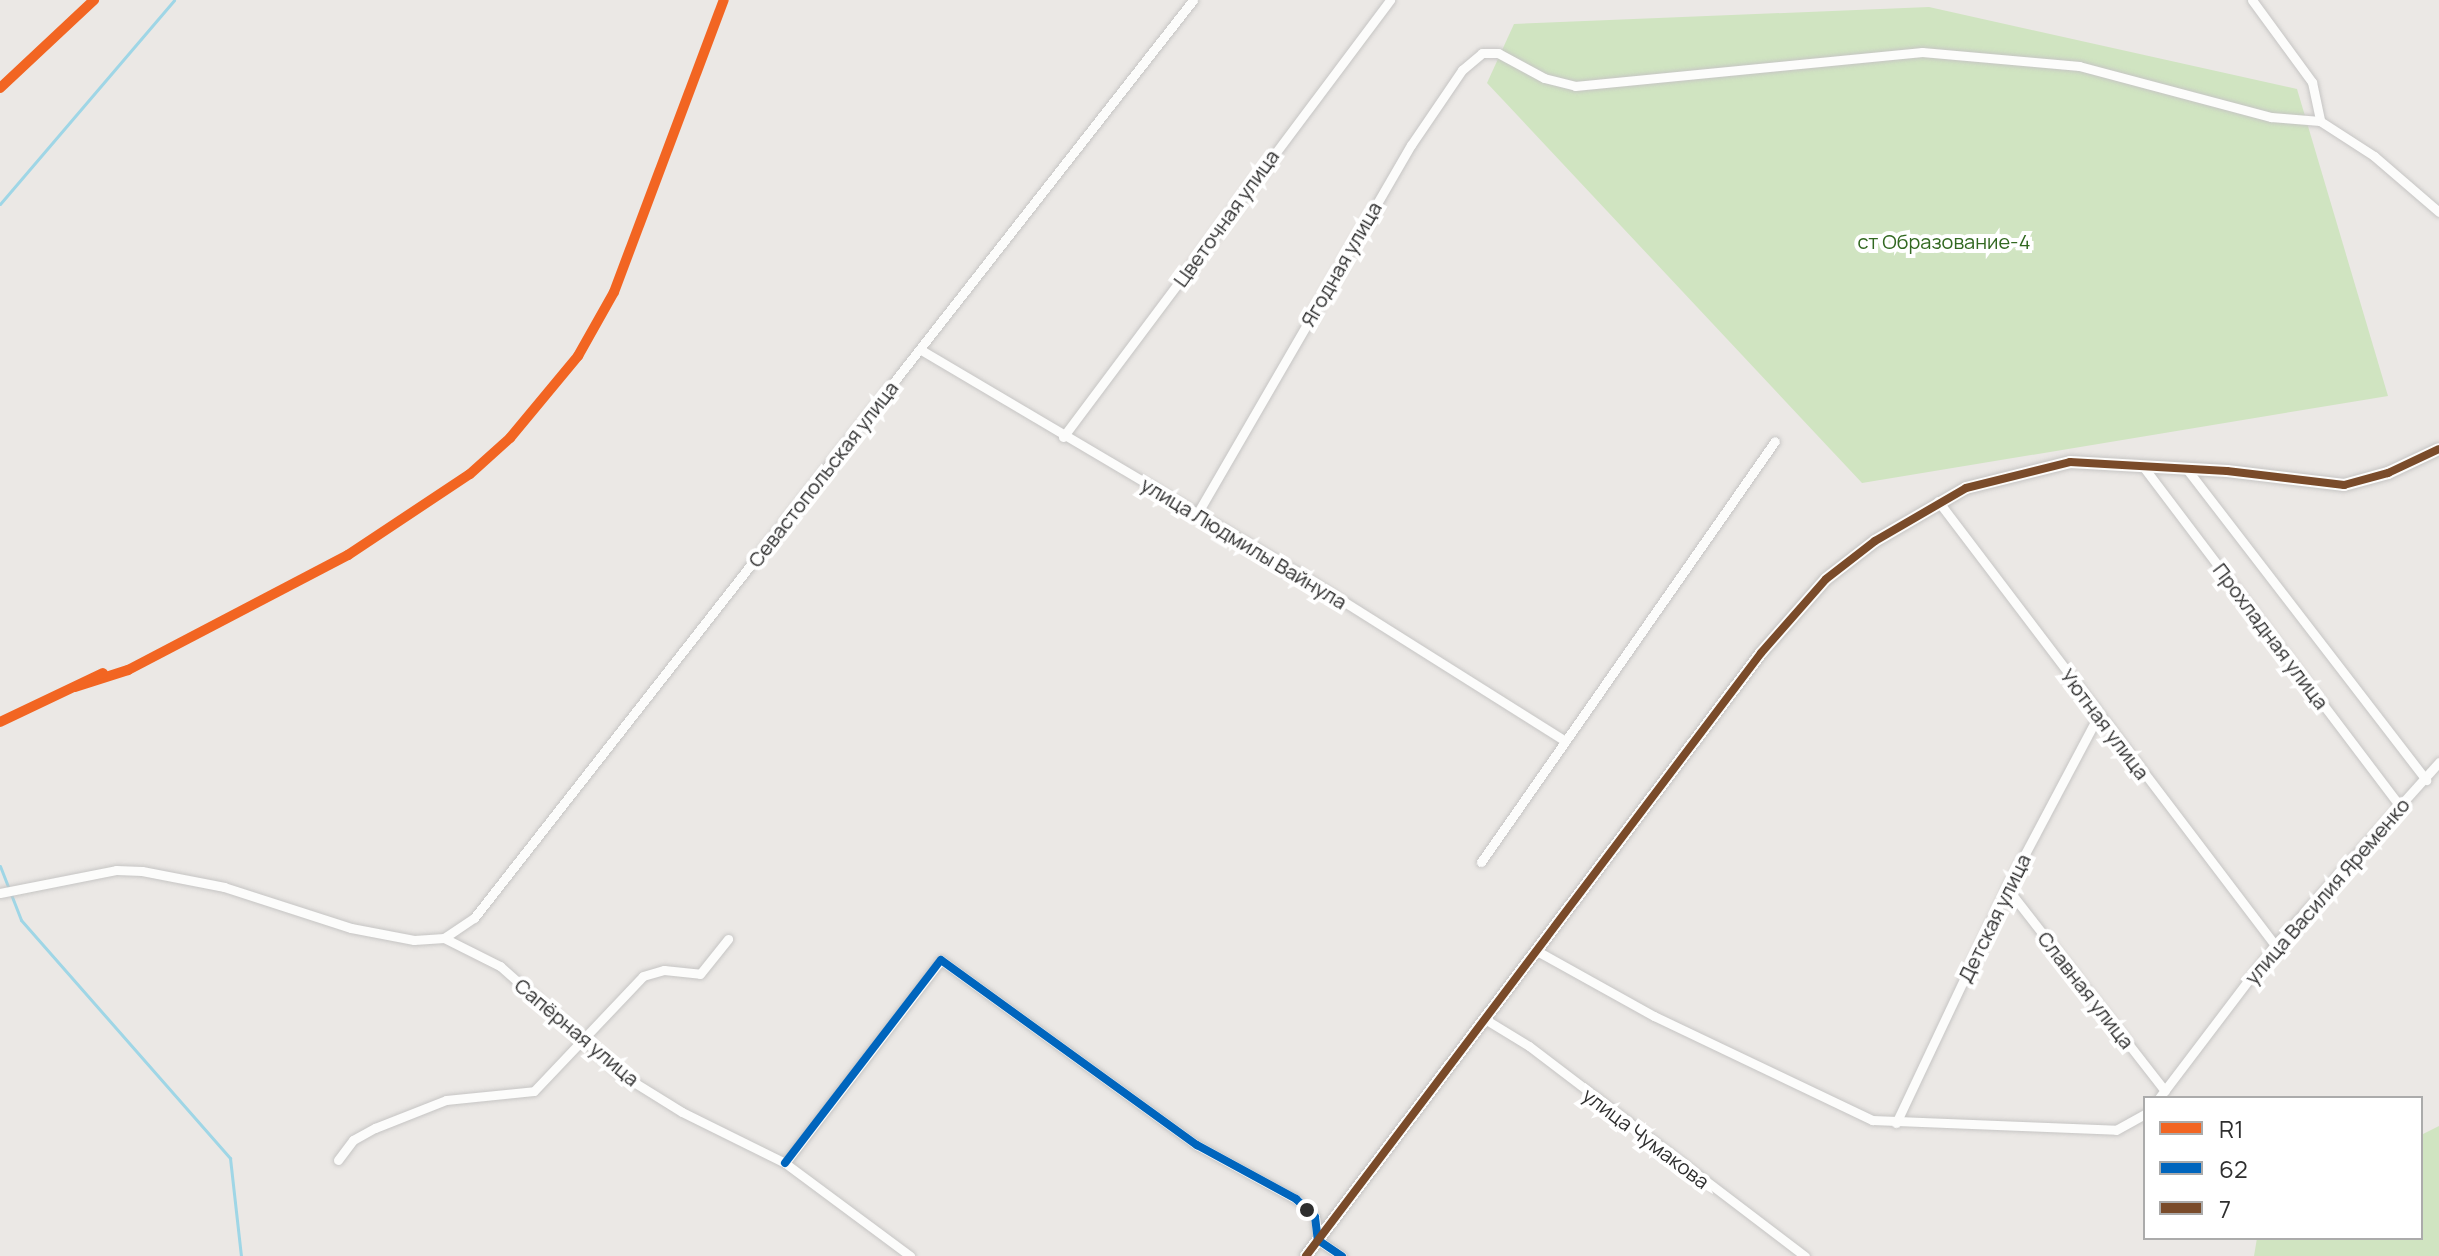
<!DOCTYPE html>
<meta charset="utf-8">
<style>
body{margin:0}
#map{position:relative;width:2439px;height:1256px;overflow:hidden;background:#ebe8e5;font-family:Manrope,sans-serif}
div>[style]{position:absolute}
.green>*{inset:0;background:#d0e4c1}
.stream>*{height:3px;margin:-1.5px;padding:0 1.5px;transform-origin:1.5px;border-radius:1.5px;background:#9fd6e6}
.roads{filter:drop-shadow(0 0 2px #c6c5c4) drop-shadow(0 0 2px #c6c5c4)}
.street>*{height:9px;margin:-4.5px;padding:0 4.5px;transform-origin:4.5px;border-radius:4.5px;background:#fcfcfb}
.secondary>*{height:12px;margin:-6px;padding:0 6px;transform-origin:6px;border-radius:6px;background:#fcfcfb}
.rail>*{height:3px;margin:-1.5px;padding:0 1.5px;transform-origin:1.5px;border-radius:1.5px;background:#dfe0e1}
.bus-1>*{height:8px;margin:-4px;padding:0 4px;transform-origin:4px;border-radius:4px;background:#0065bd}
.bus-2>*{height:8px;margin:-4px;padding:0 4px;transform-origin:4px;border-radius:4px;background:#7a4b2a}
.rail-1>*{height:10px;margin:-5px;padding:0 5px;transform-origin:5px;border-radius:5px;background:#f26522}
.dots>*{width:22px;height:22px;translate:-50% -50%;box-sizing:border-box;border:4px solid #fff;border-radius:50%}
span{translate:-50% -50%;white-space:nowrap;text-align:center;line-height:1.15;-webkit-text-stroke:8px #fff;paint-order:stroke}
.street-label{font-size:20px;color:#2e2e2e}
.park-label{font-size:20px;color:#326821}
.legend{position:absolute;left:2143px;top:1096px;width:280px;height:144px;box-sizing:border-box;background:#fff;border:2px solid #ababab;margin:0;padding:10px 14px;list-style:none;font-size:24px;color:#2e2e2e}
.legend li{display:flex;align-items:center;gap:16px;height:40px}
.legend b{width:40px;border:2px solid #ababab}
</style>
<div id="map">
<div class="green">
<i style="clip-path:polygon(1929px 7px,2297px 89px,2388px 396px,1862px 483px,1487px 83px,1514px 24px)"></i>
<i style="clip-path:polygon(2439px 1126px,2439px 1256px,2254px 1256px,2257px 1238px,2421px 1238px,2421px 1135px)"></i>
</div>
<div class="stream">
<i style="left:0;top:204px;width:268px;rotate:-49.5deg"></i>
<i style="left:0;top:866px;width:58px;rotate:68.7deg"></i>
<i style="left:21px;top:920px;width:317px;rotate:48.7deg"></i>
<i style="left:230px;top:1158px;width:99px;rotate:83.6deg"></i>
</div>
<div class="roads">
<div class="street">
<i style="left:2252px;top:0;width:102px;rotate:53.8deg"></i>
<i style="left:2312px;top:82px;width:40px;rotate:78deg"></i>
<i style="left:921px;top:350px;width:437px;rotate:30.6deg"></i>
<i style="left:1297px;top:572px;width:317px;rotate:32.2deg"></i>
<i style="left:1063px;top:437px;width:546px;rotate:-53.19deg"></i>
<i style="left:2142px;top:465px;width:430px;rotate:52.9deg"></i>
<i style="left:2186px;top:468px;width:394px;rotate:52.4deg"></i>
<i style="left:1938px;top:501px;width:557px;rotate:52.8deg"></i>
<i style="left:1197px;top:514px;width:427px;rotate:-59.9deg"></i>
<i style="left:1411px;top:145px;width:91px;rotate:-55.8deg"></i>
<i style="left:1462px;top:70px;width:26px;rotate:-40deg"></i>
<i style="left:1482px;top:53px;width:16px"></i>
<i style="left:1498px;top:53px;width:52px;rotate:28.5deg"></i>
<i style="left:1544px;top:78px;width:32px;rotate:14deg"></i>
<i style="left:1575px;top:86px;width:349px;rotate:-5.6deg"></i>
<i style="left:1922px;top:52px;width:158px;rotate:5.1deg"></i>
<i style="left:2079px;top:66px;width:199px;rotate:14.9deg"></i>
<i style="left:2271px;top:117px;width:49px;rotate:4.7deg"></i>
<i style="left:2320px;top:121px;width:64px;rotate:32.9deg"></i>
<i style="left:2374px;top:156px;width:86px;rotate:40.7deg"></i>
<i style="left:1481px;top:862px;width:513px;rotate:-55.07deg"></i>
<i style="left:2007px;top:888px;width:257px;rotate:52.1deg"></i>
<i style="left:0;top:893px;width:118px;rotate:-11.2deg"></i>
<i style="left:116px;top:870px;width:26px;rotate:2deg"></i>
<i style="left:142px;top:871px;width:84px;rotate:11deg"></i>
<i style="left:224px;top:887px;width:133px;rotate:17.9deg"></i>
<i style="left:351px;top:928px;width:64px;rotate:10.8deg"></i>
<i style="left:414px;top:940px;width:30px;rotate:-4deg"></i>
<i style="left:444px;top:938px;width:63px;rotate:26.6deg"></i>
<i style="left:500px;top:966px;width:166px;rotate:41.6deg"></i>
<i style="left:624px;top:1076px;width:68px;rotate:31.8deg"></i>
<i style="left:682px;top:1112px;width:115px;rotate:26.3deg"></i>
<i style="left:785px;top:1163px;width:156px;rotate:36.6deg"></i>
<i style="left:444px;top:938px;width:36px;rotate:-34deg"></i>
<i style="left:474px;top:918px;width:1166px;rotate:-51.93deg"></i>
<i style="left:1537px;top:951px;width:134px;rotate:29.1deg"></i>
<i style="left:1654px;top:1016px;width:242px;rotate:25.5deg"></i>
<i style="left:1872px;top:1120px;width:244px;rotate:2.3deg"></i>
<i style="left:2116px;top:1130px;width:33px;rotate:-29deg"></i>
<i style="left:1488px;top:1021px;width:48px;rotate:31.4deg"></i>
<i style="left:1529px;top:1046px;width:347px;rotate:37.3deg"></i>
<i style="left:2159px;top:1098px;width:192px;rotate:-52.8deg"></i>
<i style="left:2275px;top:945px;width:246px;rotate:-48.1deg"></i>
<i style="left:1896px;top:1123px;width:260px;rotate:-64.7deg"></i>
<i style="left:2007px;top:888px;width:195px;rotate:-62.1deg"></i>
<i style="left:338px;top:1160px;width:25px;rotate:-53deg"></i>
<i style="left:353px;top:1140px;width:25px;rotate:-29deg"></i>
<i style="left:375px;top:1128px;width:76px;rotate:-21.5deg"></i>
<i style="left:446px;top:1100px;width:88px;rotate:-5.8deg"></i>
<i style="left:534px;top:1091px;width:158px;rotate:-46.5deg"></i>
<i style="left:643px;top:976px;width:22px;rotate:-16deg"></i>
<i style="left:664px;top:970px;width:36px;rotate:6deg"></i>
<i style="left:700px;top:974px;width:45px;rotate:-51.3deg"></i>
<i style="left:785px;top:1163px;width:256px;rotate:-52.5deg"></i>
<i style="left:941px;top:960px;width:316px;rotate:35.9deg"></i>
<i style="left:1197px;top:1145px;width:113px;rotate:28.6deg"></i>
<i style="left:1296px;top:1199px;width:26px;rotate:43deg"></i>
<i style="left:1315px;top:1217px;width:23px;rotate:83deg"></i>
<i style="left:1318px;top:1240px;width:29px;rotate:34deg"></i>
</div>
<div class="secondary">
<i style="left:1306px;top:1256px;width:755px;rotate:-52.96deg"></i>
<i style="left:1761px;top:653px;width:98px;rotate:-48.7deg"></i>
<i style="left:1826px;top:579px;width:62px;rotate:-37.8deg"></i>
<i style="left:1875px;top:541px;width:105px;rotate:-30.2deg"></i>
<i style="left:1966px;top:488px;width:107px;rotate:-14deg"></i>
<i style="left:2070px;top:462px;width:157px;rotate:3.3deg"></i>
<i style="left:2227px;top:471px;width:118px;rotate:6.8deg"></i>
<i style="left:2344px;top:485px;width:46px;rotate:-15.3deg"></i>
<i style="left:2388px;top:473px;width:56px;rotate:-25.2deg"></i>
</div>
</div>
<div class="rail">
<i style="left:0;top:88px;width:129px;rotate:-43.1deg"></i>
<i style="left:75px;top:687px;width:56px;rotate:-17.8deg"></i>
<i style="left:128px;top:670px;width:248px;rotate:-27.6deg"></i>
<i style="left:348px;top:555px;width:146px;rotate:-33.6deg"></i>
<i style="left:470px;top:474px;width:54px;rotate:-42deg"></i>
<i style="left:510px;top:438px;width:107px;rotate:-50.3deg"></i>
<i style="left:578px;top:356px;width:73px;rotate:-60.6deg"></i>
<i style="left:614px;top:292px;width:312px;rotate:-69.4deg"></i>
<i style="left:0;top:722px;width:95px;rotate:-24.9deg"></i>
</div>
<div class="bus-1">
<i style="left:785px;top:1163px;width:256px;rotate:-52.5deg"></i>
<i style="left:941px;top:960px;width:316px;rotate:35.9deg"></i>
<i style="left:1197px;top:1145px;width:113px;rotate:28.6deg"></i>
<i style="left:1296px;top:1199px;width:26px;rotate:43deg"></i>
<i style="left:1315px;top:1217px;width:23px;rotate:83deg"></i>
<i style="left:1318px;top:1240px;width:29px;rotate:34deg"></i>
</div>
<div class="bus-2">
<i style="left:1306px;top:1256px;width:755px;rotate:-52.96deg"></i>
<i style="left:1761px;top:653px;width:98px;rotate:-48.7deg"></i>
<i style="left:1826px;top:579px;width:62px;rotate:-37.8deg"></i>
<i style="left:1875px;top:541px;width:105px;rotate:-30.2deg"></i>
<i style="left:1966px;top:488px;width:107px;rotate:-14deg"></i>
<i style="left:2070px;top:462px;width:157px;rotate:3.3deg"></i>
<i style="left:2227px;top:471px;width:118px;rotate:6.8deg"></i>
<i style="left:2344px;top:485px;width:46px;rotate:-15.3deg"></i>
<i style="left:2388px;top:473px;width:56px;rotate:-25.2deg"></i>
</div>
<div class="rail-1">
<i style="left:0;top:88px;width:129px;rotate:-43.1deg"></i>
<i style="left:75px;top:687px;width:56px;rotate:-17.8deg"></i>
<i style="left:128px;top:670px;width:248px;rotate:-27.6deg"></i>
<i style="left:348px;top:555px;width:146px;rotate:-33.6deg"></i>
<i style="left:470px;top:474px;width:54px;rotate:-42deg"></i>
<i style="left:510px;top:438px;width:107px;rotate:-50.3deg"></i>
<i style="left:578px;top:356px;width:73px;rotate:-60.6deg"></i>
<i style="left:614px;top:292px;width:312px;rotate:-69.4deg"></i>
<i style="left:0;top:722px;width:114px;rotate:-25.4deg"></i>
</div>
<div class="dots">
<i style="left:1307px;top:1210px;background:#2e2e2e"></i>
</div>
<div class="street-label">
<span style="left:1226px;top:218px;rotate:-54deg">Цветочная улица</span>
<span style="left:1341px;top:264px;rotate:-60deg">Ягодная улица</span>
<span style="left:823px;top:474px;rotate:-52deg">Севастопольская улица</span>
<span style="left:1244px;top:543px;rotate:31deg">улица Людмилы Вайнула</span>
<span style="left:2271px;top:636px;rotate:53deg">Прохладная улица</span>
<span style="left:2105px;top:724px;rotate:53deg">Уютная улица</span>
<span style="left:2327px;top:891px;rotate:-49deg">улица Василия Яременко</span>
<span style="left:1994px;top:918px;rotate:-64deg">Детская улица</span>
<span style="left:2086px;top:990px;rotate:52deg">Славная улица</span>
<span style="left:577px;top:1032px;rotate:40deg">Сапёрная улица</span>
<span style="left:1646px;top:1138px;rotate:37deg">улица Чумакова</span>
</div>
<div class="park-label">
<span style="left:1944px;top:241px">ст Образование-4</span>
</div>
<ul class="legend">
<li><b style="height:10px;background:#f26522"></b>R1</li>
<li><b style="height:10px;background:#0065bd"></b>62</li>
<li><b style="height:10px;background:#7a4b2a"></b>7</li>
</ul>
</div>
